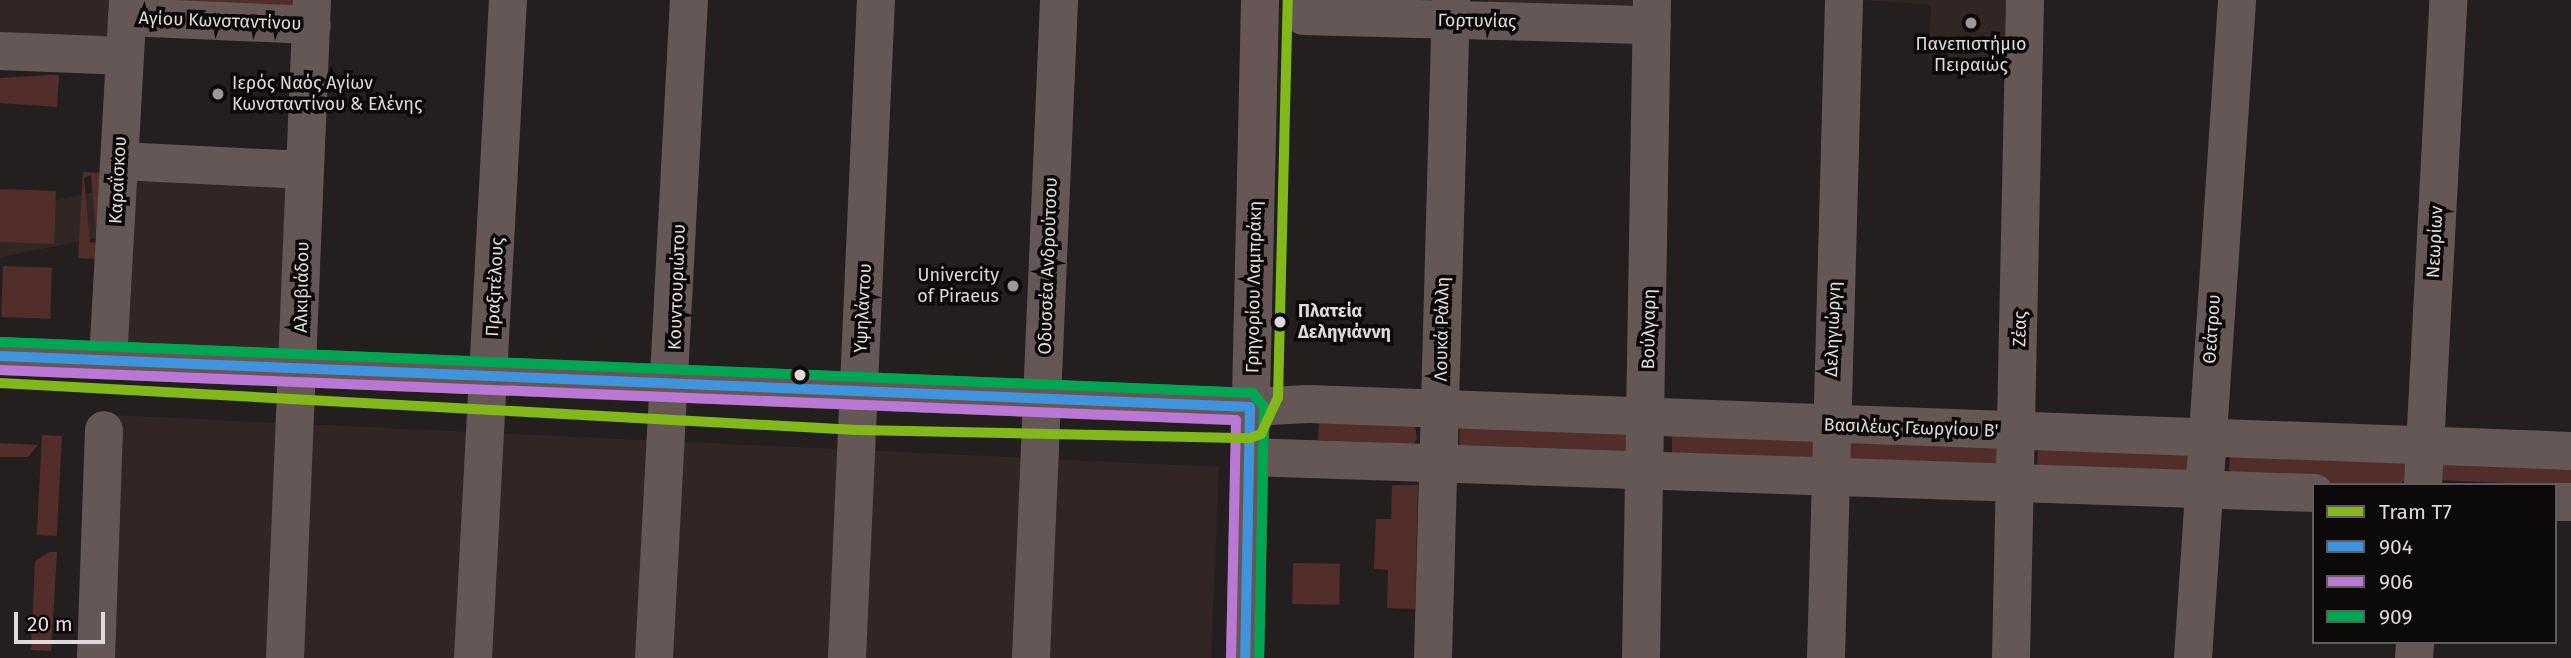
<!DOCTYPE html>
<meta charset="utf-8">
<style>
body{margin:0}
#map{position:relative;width:2571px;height:658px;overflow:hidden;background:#231f1f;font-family:"Fira Sans",sans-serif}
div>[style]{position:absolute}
.built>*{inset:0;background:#322625}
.green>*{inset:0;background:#532d2a;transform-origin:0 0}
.minor>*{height:38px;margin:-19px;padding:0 19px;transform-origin:19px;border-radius:19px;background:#645756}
.major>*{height:38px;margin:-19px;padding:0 19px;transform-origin:19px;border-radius:19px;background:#665756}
.bus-1>*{height:10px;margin:-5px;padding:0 5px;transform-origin:5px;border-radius:5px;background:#4094de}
.bus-2>*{height:10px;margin:-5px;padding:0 5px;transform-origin:5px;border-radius:5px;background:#ba77d6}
.bus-3>*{height:10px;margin:-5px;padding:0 5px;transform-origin:5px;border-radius:5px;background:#00a651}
.tram-1>*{height:10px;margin:-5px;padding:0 5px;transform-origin:5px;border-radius:5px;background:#83b81a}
.dots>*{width:19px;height:19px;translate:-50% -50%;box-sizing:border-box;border:4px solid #0c0909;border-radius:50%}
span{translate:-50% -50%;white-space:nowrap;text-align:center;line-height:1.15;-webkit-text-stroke:7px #0c0909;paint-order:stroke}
.street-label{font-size:18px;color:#dfdad9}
.poi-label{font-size:18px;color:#dfdad9}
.left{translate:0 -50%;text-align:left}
.right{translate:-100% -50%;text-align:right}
.stop-label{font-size:18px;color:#dfdad9;font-weight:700}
.legend{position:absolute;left:2312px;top:483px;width:245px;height:161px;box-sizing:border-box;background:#0c0909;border:2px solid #605d5c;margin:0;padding:9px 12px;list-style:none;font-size:21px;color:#dfdad9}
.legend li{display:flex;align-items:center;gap:14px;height:35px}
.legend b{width:35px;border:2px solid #605d5c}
.scale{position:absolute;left:14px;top:612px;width:91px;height:32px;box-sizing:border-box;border:4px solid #dfdad9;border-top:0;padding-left:9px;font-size:21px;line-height:24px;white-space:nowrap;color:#dfdad9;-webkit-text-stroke:5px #0c0909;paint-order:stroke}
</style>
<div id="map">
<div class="built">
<i style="clip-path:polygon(0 0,119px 0,117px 46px,0 40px)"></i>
<i style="clip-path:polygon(1488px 0,1639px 0,1639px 14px,1488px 10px)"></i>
<i style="clip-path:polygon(1863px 0,2013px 0,2012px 56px,1929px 61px,1931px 5px)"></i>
<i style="clip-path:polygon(126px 164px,306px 173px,299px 355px,115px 346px,122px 233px,0 257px,0 211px,125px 186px)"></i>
<i style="clip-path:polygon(111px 415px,1219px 467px,1211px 658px,101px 658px)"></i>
</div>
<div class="green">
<i style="clip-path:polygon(143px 0,305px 0,304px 15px)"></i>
<i style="clip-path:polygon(50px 75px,59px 75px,57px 107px,0 103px,0 78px)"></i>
<i style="clip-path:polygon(evenodd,83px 172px,103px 173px,98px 259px,78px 258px,83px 172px,91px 175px,91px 176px,97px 243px,90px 242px,84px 178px,91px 175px)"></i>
<i style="left:0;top:189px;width:56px;height:53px;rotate:2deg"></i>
<i style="left:3px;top:266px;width:49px;height:51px;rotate:2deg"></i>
<i style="clip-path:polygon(1319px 422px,1415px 426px,1417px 438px,1414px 444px,1318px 440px)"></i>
<i style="left:1460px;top:427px;width:166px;height:18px;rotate:2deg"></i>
<i style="left:42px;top:435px;width:20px;height:100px;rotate:3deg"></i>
<i style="clip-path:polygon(1672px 435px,1813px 440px,1815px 452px,1812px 458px,1672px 453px)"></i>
<i style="clip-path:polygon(1850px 441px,1998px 443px,2002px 464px,1849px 459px)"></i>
<i style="clip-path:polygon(0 443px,38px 445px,28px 457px,0 457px)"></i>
<i style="left:2038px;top:448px;width:150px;height:18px;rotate:2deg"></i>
<i style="clip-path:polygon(2230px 455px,2408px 461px,2407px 479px,2398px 485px,2240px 480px,2229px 473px)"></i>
<i style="clip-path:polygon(2571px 461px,2571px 492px,2555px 485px,2439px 480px,2439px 462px)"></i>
<i style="clip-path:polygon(1392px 485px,1418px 485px,1415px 609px,1387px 608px,1388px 570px,1374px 569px,1376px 519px,1391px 519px)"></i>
<i style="clip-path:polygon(50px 552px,57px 552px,51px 651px,31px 650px,35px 561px)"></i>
<i style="left:1293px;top:563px;width:47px;height:41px;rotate:1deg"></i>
</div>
<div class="minor">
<i style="left:1303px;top:16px;width:349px;rotate:1.5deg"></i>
<i style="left:127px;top:17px;width:185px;rotate:2.5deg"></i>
<i style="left:0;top:51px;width:125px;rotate:2.3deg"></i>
<i style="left:120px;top:161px;width:185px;rotate:2.8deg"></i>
<i style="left:108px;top:360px;width:361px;rotate:-86.8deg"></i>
<i style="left:1250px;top:407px;width:59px;rotate:-2.9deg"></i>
<i style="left:1309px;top:404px;width:1263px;rotate:2.13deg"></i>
<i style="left:1250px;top:457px;width:1065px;rotate:1.94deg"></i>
<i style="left:2423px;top:485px;width:486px;rotate:-87deg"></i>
<i style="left:2555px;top:502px;width:16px"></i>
<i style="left:96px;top:658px;width:228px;rotate:-88deg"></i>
<i style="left:285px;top:658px;width:659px;rotate:-87.65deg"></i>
<i style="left:473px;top:658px;width:659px;rotate:-86.96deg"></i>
<i style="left:654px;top:658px;width:659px;rotate:-86.96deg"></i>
<i style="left:847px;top:658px;width:659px;rotate:-87.48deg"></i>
<i style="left:1031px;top:658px;width:659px;rotate:-87.56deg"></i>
<i style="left:1433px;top:658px;width:658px;rotate:-88.43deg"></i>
<i style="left:1641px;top:658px;width:658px;rotate:-89.04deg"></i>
<i style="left:1826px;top:658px;width:658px;rotate:-88.43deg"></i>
<i style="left:2011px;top:658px;width:658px;rotate:-88.78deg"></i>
<i style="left:2193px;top:658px;width:659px;rotate:-86.17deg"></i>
<i style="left:2414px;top:658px;width:16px;rotate:-86deg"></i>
</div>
<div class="major">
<i style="left:0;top:356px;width:1251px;rotate:2.34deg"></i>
<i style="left:1245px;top:658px;width:658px;rotate:-88.69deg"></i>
</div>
<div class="bus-1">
<i style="left:0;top:356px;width:1251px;rotate:2.34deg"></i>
<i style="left:1250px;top:407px;width:251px;rotate:91.1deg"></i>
</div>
<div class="bus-2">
<i style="left:0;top:370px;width:1237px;rotate:2.32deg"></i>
<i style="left:1236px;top:420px;width:238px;rotate:91.2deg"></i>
</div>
<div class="bus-3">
<i style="left:1px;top:342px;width:1253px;rotate:2.33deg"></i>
<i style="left:1253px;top:393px;width:18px;rotate:52deg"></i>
<i style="left:1264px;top:407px;width:251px;rotate:91.1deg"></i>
</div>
<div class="tram-1">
<i style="left:0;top:383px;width:858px;rotate:3.14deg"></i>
<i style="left:857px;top:430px;width:393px;rotate:1.2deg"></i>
<i style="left:1250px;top:438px;width:12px;rotate:-20deg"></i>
<i style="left:1261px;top:434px;width:40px;rotate:-65deg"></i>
<i style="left:1278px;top:398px;width:398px;rotate:-88.6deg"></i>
</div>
<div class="dots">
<i style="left:1971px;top:23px;background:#9d9998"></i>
<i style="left:218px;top:94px;background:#9d9998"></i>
<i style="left:1013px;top:286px;background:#9d9998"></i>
<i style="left:1280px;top:322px;background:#dfdad9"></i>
<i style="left:800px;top:375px;background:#dfdad9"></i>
</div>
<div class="street-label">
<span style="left:220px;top:21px;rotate:2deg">Αγίου Κωνσταντίνου</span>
<span style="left:1477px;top:21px;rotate:1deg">Γορτυνίας</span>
<span style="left:118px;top:180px;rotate:-87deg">Καραΐσκου</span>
<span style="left:2435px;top:242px;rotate:-87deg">Νεωρίων</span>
<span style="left:1048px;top:266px;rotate:-88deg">Οδυσσέα Ανδρούτσου</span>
<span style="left:302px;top:287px;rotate:-89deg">Αλκιβιάδου</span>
<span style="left:495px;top:287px;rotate:-87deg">Πραξιτέλους</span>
<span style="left:677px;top:287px;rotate:-88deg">Κουντουριώτου</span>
<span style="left:1254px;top:287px;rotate:-89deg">Γρηγορίου Λαμπράκη</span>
<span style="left:863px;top:308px;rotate:-87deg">Υψηλάντου</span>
<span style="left:1442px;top:329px;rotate:-89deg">Λουκά Ράλλη</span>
<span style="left:1649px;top:329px;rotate:-89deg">Βούλγαρη</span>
<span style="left:1833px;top:329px;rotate:-88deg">Δεληγιώργη</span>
<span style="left:2020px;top:329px;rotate:-89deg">Ζέας</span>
<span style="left:2212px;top:329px;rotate:-86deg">Θεάτρου</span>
<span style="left:1911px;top:428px;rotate:2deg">Βασιλέως Γεωργίου Β'</span>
</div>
<div class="poi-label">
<span style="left:1971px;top:55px">Πανεπιστήμιο<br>Πειραιώς</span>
<span class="left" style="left:232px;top:94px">Ιερός Ναός Αγίων<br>Κωνσταντίνου &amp; Ελένης</span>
<span class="right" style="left:999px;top:286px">Univercity<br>of Piraeus</span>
</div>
<div class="stop-label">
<span class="left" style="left:1298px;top:322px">Πλατεία<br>Δεληγιάννη</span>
</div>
<ul class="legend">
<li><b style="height:9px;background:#83b81a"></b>Tram Τ7</li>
<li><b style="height:9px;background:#4094de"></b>904</li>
<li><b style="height:9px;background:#ba77d6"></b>906</li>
<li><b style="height:9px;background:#00a651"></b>909</li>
</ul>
<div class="scale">20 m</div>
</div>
